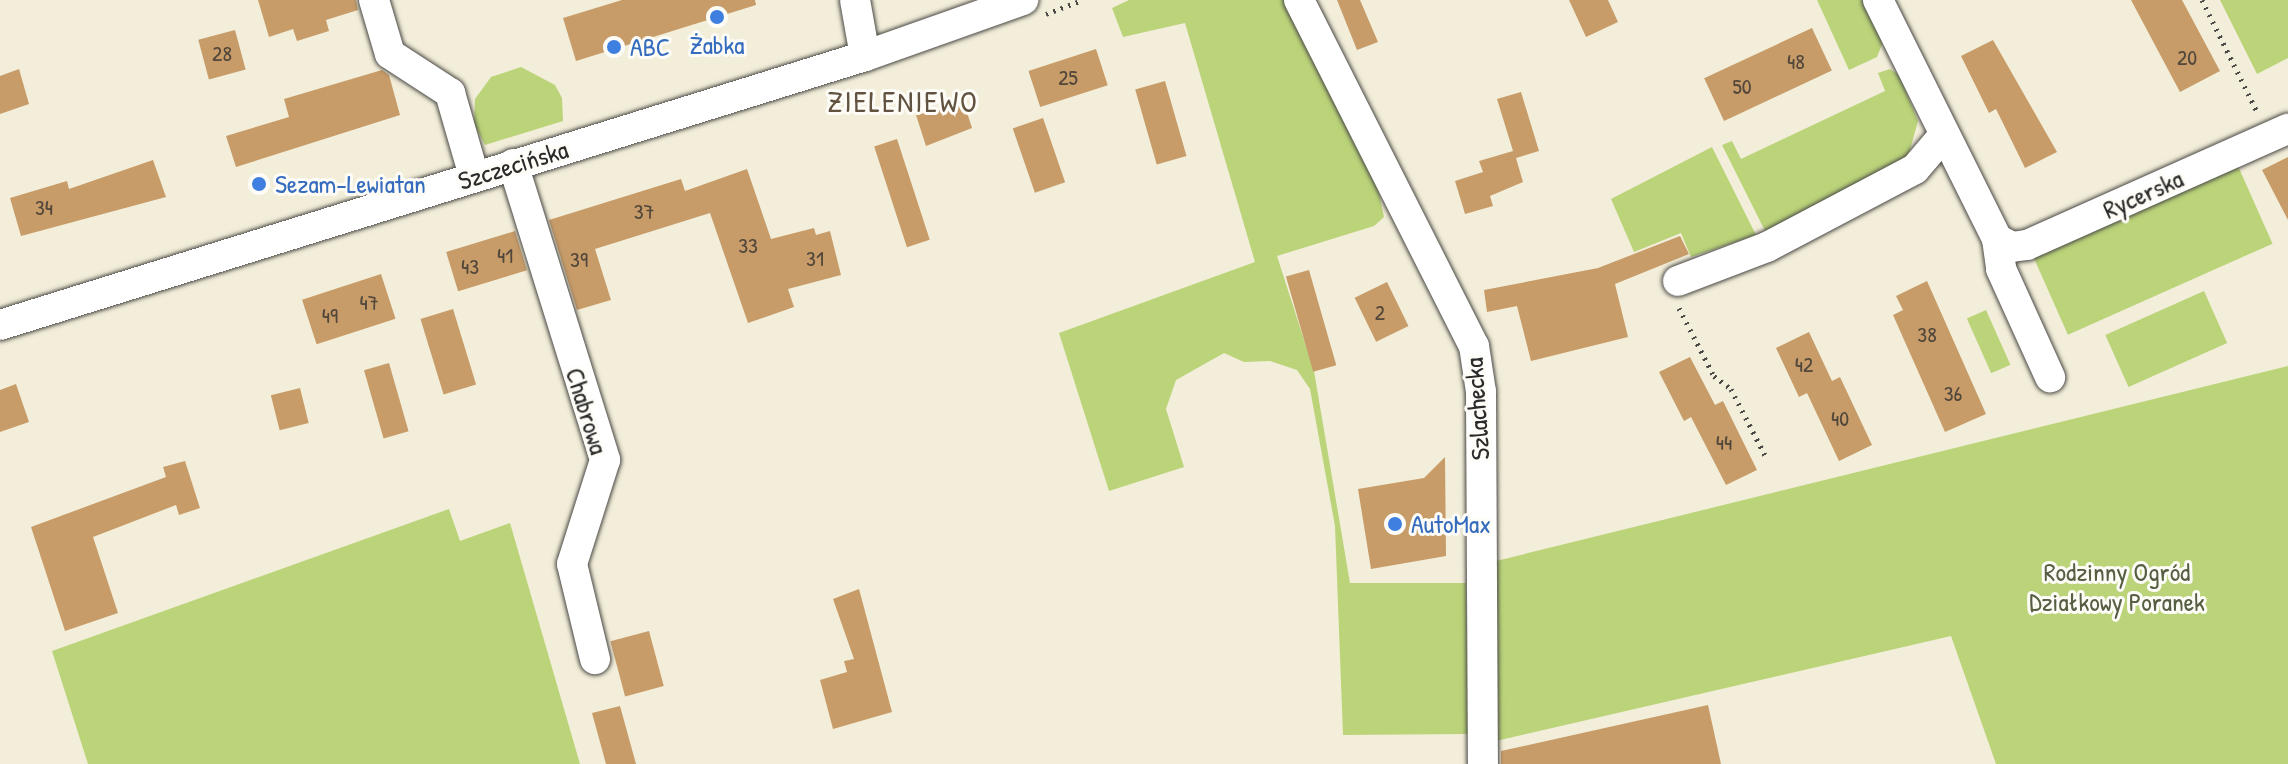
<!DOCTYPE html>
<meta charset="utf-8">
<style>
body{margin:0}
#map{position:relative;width:2288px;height:764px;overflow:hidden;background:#f3eed9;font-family:"Patrick Hand",sans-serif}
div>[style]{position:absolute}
.green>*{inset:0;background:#bbd47a;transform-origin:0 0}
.building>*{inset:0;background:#c79c69;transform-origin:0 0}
.path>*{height:5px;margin-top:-2.5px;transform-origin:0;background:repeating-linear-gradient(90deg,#494845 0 2px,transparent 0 8px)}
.roads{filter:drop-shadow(0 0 2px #494845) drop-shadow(0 0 2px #494845)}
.minor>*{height:30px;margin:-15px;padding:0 15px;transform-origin:15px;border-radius:15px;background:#fff}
.dots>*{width:22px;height:22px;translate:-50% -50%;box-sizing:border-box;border:4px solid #fdfcf7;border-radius:50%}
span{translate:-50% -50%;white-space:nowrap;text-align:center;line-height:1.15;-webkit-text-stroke:6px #fdfcf7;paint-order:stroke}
.number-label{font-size:22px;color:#52473a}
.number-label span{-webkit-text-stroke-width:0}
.shop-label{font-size:26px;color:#366cbe}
.left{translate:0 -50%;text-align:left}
.street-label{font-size:26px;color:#2b2b2b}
.park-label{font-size:26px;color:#565e43}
.quarter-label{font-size:30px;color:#625341;letter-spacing:2px}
</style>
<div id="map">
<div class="green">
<i style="clip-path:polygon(1129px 0,1285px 0,1376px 179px,1384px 217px,1374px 226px,1277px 256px,1314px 371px,1350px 583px,1466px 583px,1468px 734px,1343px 735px,1335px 526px,1310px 389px,1297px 370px,1270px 361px,1244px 362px,1224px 353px,1176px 380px,1166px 409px,1184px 467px,1109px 491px,1059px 333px,1255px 262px,1185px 23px,1123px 37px,1112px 8px)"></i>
<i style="clip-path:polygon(1817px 0,1862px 0,1883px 42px,1877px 57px,1849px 70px)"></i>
<i style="clip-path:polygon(2220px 0,2288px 0,2288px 58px,2257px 74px)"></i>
<i style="clip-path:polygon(521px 67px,555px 85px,562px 98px,563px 121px,485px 145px,474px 124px,475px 99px,491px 77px)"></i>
<i style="clip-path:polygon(1890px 69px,1899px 75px,1918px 121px,1908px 157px,1767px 235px,1722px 145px,1732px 141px,1741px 159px,1885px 91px,1878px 73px)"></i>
<i style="clip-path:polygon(1712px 147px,1756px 235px,1691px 257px,1681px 233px,1634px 252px,1611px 199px)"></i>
<i style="left:2238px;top:166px;width:85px;height:224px;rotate:66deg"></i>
<i style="left:2204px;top:291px;width:57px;height:108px;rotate:66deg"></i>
<i style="left:1986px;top:310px;width:60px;height:21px;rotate:66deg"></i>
<i style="clip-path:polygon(2288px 366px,2288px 764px,1996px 764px,1951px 636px,1496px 741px,1492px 562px)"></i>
<i style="clip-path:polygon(449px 509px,460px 541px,510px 523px,580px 764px,88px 764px,52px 651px)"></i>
</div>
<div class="building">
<i style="clip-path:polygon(258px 0,356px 0,358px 10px,326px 20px,329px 31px,297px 41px,293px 29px,269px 37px)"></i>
<i style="clip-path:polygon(622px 0,755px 0,756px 5px,576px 61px,563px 18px)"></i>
<i style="clip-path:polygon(1337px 0,1360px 0,1378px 42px,1357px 50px)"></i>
<i style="clip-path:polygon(1569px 0,1608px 0,1618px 22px,1586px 37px)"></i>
<i style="clip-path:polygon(2131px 0,2182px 0,2220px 71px,2180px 92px)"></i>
<i style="left:1812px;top:28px;width:47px;height:119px;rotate:65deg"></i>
<i style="left:235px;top:30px;width:41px;height:38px;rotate:75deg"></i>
<i style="clip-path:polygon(1993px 40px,2057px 152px,2025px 168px,1996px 109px,1989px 113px,1961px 56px)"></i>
<i style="left:1096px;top:49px;width:38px;height:71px;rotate:72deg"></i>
<i style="clip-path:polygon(19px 69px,29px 104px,0 114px,0 76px)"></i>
<i style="clip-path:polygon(382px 70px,389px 75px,400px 115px,236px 167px,226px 136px,289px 117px,284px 99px)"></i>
<i style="left:1165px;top:81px;width:78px;height:31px;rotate:74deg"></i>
<i style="clip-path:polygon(1521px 92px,1539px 151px,1516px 158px,1523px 182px,1490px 196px,1493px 206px,1465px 214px,1455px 181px,1483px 172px,1479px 161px,1513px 151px,1497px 99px)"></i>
<i style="clip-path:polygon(964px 103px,972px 128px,926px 146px,916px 115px)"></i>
<i style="left:1043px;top:118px;width:68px;height:32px;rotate:71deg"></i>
<i style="left:897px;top:139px;width:106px;height:24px;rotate:72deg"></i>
<i style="clip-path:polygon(2288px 157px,2288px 220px,2262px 170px)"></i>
<i style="clip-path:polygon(153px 160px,166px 197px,21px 236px,10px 198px,67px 181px,69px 189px)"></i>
<i style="clip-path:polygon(747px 169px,771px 239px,814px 228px,816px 235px,830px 231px,841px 275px,788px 289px,794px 307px,748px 323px,710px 213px,595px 249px,611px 300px,577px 310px,549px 220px,681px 179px,685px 191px)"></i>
<i style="left:515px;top:231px;width:41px;height:72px;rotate:73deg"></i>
<i style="clip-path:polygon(1680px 236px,1689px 254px,1615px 284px,1628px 337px,1531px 361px,1517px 306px,1487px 312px,1484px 290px,1598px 268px)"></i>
<i style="left:1309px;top:270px;width:99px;height:24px;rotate:74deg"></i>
<i style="left:381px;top:274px;width:47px;height:83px;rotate:72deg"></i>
<i style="clip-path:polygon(1927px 281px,1986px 414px,1945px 432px,1893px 315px,1903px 310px,1896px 296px)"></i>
<i style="left:1387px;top:282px;width:49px;height:36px;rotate:64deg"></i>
<i style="left:453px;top:309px;width:79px;height:34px;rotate:73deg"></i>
<i style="clip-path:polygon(1809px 332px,1832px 381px,1840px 377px,1872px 445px,1839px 461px,1807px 393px,1799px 397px,1776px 348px)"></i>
<i style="clip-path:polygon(1690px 357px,1715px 405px,1723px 401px,1757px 470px,1726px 485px,1691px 417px,1684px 421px,1659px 372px)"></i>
<i style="left:389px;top:363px;width:71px;height:26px;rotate:74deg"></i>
<i style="clip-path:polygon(16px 384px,29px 422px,0 432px,0 390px)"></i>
<i style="left:300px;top:388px;width:36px;height:30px;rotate:76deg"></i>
<i style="clip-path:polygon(1445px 457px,1446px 556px,1371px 569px,1358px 489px,1424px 478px)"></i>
<i style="clip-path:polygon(185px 461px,200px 508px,179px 515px,176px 505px,93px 537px,118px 613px,65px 631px,31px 527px,166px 477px,163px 467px)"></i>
<i style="clip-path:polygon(859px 589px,892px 712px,833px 729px,820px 680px,847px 672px,844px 661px,854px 659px,833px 599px)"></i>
<i style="left:649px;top:631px;width:57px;height:40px;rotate:75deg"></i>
<i style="clip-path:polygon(1708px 705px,1721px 764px,1501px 764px,1501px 751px)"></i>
<i style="clip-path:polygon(620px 706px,636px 764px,606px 764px,592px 713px)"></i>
</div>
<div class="path">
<i style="left:2202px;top:0;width:127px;rotate:63.8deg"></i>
<i style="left:1046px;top:14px;width:39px;rotate:-21deg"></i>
<i style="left:1679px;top:308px;width:76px;rotate:62.8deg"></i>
<i style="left:1714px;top:376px;width:21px;rotate:37deg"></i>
<i style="left:1731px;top:389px;width:79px;rotate:62.8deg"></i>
</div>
<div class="roads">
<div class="minor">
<i style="left:374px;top:0;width:56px;rotate:73.5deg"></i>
<i style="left:390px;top:54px;width:72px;rotate:33deg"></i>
<i style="left:450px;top:93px;width:86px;rotate:73.9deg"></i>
<i style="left:855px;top:0;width:57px;rotate:79.9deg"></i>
<i style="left:1299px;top:0;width:388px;rotate:63.2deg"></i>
<i style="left:1474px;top:346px;width:47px;rotate:81.3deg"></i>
<i style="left:1481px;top:392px;width:372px;rotate:89.7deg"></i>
<i style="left:1878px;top:0;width:267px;rotate:63.5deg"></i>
<i style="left:1997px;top:239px;width:30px;rotate:82deg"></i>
<i style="left:2001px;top:269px;width:119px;rotate:65.6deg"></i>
<i style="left:513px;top:164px;width:310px;rotate:72.7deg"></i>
<i style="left:605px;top:460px;width:109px;rotate:107.6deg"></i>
<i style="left:572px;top:564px;width:98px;rotate:76.4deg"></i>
<i style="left:1997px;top:239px;width:17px;rotate:28deg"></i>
<i style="left:2012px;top:247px;width:15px;rotate:-8deg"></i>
<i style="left:2027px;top:245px;width:286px;rotate:-24deg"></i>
<i style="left:1678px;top:281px;width:95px;rotate:-20.9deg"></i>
<i style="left:1767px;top:247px;width:167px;rotate:-27.8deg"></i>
<i style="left:1915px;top:169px;width:45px;rotate:-49.5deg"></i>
<i style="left:0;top:325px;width:906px;rotate:-17.27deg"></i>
<i style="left:865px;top:56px;width:168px;rotate:-19.5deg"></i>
</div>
</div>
<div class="dots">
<i style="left:717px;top:17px;background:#3f7fe0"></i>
<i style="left:614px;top:47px;background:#3f7fe0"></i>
<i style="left:259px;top:184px;background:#3f7fe0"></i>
<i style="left:1395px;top:524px;background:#3f7fe0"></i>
</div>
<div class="number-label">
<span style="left:222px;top:54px">28</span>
<span style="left:2187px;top:58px">20</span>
<span style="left:1796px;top:62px">48</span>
<span style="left:1068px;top:78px">25</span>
<span style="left:1742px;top:87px">50</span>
<span style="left:44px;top:208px">34</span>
<span style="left:644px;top:212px">37</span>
<span style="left:748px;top:246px">33</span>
<span style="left:505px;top:256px">41</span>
<span style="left:815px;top:259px">31</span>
<span style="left:579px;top:260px">39</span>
<span style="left:470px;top:267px">43</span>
<span style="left:369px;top:303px">47</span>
<span style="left:1380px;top:313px">2</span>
<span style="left:330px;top:316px">49</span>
<span style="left:1927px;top:335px">38</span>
<span style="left:1804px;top:365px">42</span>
<span style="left:1953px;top:394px">36</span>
<span style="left:1840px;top:419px">40</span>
<span style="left:1724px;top:443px">44</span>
</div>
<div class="shop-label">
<span style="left:717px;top:45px">Żabka</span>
<span class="left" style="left:630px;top:47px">ABC</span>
<span class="left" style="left:275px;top:184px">Sezam-Lewiatan</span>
<span class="left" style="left:1411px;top:524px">AutoMax</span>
</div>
<div class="street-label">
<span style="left:513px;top:165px;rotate:-17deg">Szczecińska</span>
<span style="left:2143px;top:194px;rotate:-24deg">Rycerska</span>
<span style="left:1477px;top:409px;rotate:-94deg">Szlachecka</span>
<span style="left:587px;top:411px;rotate:73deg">Chabrowa</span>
</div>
<div class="park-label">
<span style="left:2117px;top:587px">Rodzinny Ogród<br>Działkowy Poranek</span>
</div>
<div class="quarter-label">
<span style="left:903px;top:101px">ZIELENIEWO</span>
</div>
</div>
